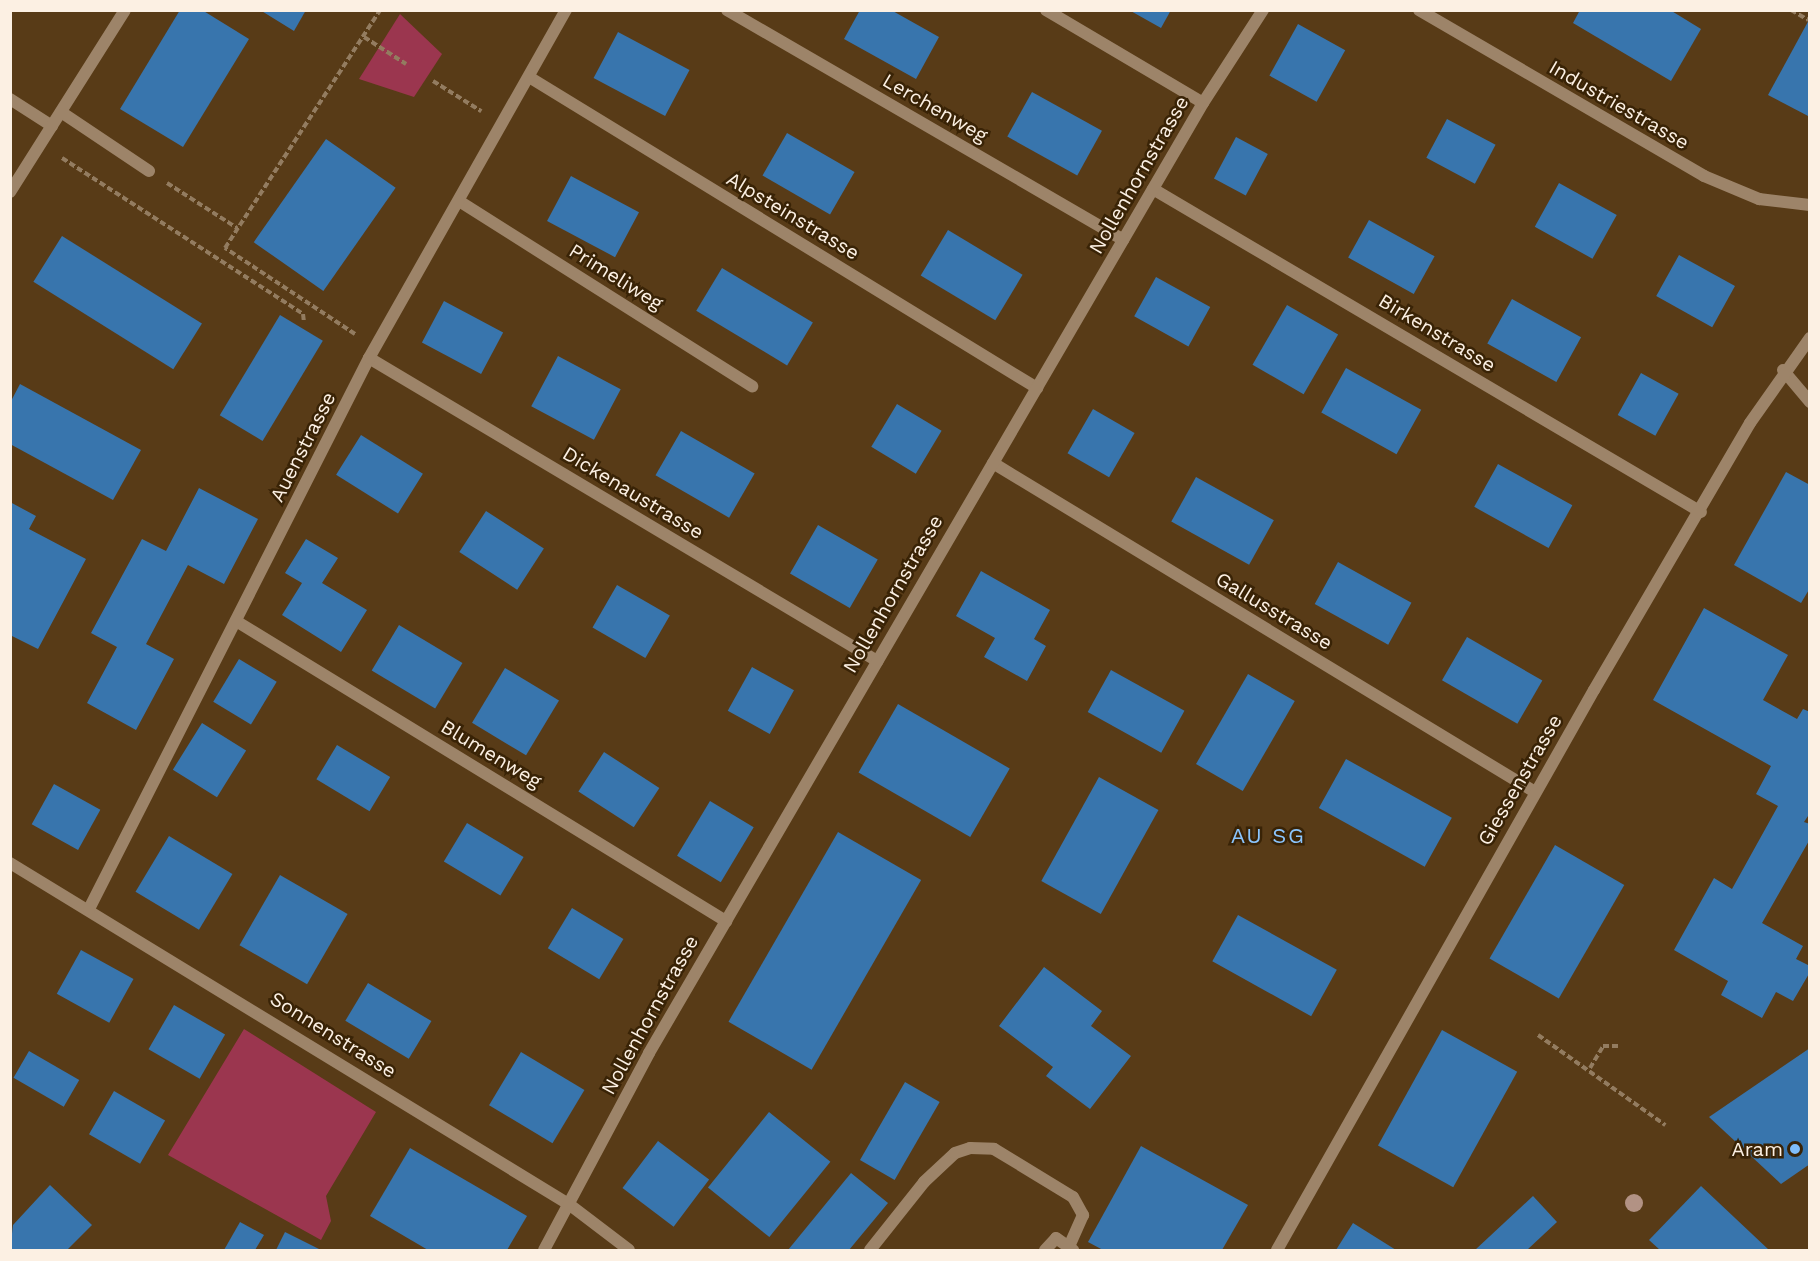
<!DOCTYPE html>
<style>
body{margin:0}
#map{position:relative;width:1820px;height:1261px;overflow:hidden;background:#583b17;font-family:"Work Sans",sans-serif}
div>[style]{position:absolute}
.green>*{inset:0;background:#9b364f}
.building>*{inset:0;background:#3875ad;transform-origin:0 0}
.path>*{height:4px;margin-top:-2px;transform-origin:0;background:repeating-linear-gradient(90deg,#937c60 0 6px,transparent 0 9px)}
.service>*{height:12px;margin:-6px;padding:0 6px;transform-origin:6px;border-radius:6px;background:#9d8469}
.minor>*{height:12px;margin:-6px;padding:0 6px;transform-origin:6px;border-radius:6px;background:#9d8469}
.trees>*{width:18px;height:18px;margin:-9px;border-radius:50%;background:#b29284}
.dots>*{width:16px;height:16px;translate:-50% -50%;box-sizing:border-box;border:3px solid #392306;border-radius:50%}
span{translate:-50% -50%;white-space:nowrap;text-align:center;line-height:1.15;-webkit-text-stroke:5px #392306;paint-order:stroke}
.street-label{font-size:20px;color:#fcf0e3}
.poi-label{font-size:20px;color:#fcf0e3}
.right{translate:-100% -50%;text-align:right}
.quarter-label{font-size:22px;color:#8bc5fd;letter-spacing:1.5px}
.frame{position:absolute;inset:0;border:12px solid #fcf0e3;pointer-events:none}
</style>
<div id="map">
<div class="green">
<i style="clip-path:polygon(400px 14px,442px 54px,414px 97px,359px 79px)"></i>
<i style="clip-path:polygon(244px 1029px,376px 1112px,326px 1196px,331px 1221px,321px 1240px,168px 1155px)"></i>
</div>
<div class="building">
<i style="clip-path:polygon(180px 10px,202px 10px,249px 39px,183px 147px,120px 109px)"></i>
<i style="clip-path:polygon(260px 10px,306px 10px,294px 31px)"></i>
<i style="clip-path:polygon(860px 10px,891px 10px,939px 37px,916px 79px,844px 39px)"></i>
<i style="clip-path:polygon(1129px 10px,1171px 10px,1161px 28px)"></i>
<i style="clip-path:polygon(1580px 10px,1670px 10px,1701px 29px,1671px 81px,1573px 23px)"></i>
<i style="clip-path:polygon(1810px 18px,1810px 117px,1768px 95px)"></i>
<i style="left:1298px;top:24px;width:54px;height:59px;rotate:29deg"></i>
<i style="left:618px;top:32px;width:81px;height:52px;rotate:28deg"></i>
<i style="left:1032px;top:92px;width:80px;height:51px;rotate:29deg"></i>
<i style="left:1447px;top:119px;width:55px;height:44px;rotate:28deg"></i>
<i style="left:787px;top:133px;width:78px;height:49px;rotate:30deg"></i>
<i style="left:1236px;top:137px;width:36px;height:47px;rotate:28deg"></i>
<i style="left:326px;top:139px;width:85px;height:126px;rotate:35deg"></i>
<i style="left:571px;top:176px;width:77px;height:51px;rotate:28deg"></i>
<i style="left:1559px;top:183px;width:66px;height:50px;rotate:29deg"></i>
<i style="left:1369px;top:220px;width:75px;height:43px;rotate:29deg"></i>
<i style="left:948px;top:230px;width:87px;height:53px;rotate:31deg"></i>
<i style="left:62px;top:236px;width:165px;height:54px;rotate:32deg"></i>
<i style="left:1679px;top:255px;width:64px;height:47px;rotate:29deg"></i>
<i style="left:722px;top:268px;width:106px;height:50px;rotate:31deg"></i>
<i style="left:1156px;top:277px;width:62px;height:45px;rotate:29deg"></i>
<i style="left:1512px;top:299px;width:79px;height:51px;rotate:29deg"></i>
<i style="left:444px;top:301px;width:67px;height:47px;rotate:28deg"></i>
<i style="left:1287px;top:305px;width:59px;height:69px;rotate:30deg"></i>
<i style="left:280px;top:315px;width:50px;height:117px;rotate:31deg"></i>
<i style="left:558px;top:356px;width:71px;height:57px;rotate:28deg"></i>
<i style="left:1346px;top:368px;width:86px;height:51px;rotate:29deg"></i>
<i style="left:1641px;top:373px;width:43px;height:48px;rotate:29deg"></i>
<i style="clip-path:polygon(20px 384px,141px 450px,113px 500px,10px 444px,10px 403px)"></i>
<i style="left:897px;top:404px;width:52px;height:50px;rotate:31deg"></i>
<i style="left:1093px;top:409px;width:48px;height:51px;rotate:30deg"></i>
<i style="left:681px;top:431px;width:85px;height:51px;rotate:30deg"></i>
<i style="left:361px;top:435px;width:73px;height:47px;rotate:32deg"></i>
<i style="left:1498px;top:464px;width:85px;height:49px;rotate:29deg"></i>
<i style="clip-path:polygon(1786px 472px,1810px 485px,1810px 588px,1801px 603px,1734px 565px)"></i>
<i style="left:1196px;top:477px;width:89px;height:51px;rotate:29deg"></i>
<i style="clip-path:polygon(199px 488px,258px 519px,224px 584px,188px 565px,146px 644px,174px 659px,136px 730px,87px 703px,117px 647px,91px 633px,142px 539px,166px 551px)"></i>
<i style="clip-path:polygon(10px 502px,36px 516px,29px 529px,86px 559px,38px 649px,10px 635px)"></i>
<i style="left:486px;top:511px;width:69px;height:49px;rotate:33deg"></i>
<i style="left:818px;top:525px;width:69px;height:56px;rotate:30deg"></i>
<i style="clip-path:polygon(306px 539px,338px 558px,322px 583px,367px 610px,341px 652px,282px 615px,302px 583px,285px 573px)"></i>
<i style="left:1338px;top:562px;width:84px;height:48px;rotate:29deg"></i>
<i style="clip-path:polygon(981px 571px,1050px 610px,1034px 639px,1046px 646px,1027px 681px,984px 657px,995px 638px,956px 616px)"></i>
<i style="left:617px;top:585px;width:61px;height:49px;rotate:30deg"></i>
<i style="clip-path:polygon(1704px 608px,1788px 655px,1763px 700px,1797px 719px,1803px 709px,1810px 712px,1810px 813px,1804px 822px,1810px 824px,1810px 839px,1762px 923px,1803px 946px,1796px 959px,1810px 966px,1810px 972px,1793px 1001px,1776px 992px,1762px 1018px,1721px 995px,1728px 981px,1674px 950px,1714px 878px,1732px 889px,1778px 806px,1756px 794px,1771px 766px,1653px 700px)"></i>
<i style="left:399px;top:625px;width:74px;height:53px;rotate:31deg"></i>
<i style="left:1467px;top:637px;width:87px;height:50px;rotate:30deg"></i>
<i style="left:239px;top:659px;width:44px;height:50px;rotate:31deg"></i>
<i style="left:752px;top:667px;width:48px;height:50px;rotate:29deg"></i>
<i style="left:505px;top:668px;width:63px;height:64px;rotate:31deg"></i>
<i style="left:1111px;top:670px;width:84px;height:48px;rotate:29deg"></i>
<i style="left:1248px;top:674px;width:54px;height:104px;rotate:30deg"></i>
<i style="left:898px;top:704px;width:129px;height:79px;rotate:30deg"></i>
<i style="left:202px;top:723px;width:52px;height:55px;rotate:32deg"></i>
<i style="left:337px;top:745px;width:62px;height:40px;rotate:31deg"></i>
<i style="left:604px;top:752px;width:66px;height:47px;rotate:33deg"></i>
<i style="left:1346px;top:759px;width:121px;height:56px;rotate:29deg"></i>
<i style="left:1099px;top:777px;width:68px;height:119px;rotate:29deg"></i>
<i style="left:54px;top:784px;width:53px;height:46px;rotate:29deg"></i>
<i style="left:710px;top:801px;width:51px;height:64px;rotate:31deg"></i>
<i style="left:467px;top:823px;width:66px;height:45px;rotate:31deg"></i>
<i style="left:838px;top:832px;width:96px;height:219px;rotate:30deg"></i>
<i style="left:169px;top:836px;width:74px;height:65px;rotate:31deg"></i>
<i style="left:1555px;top:845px;width:80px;height:131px;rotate:30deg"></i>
<i style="left:280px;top:875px;width:78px;height:81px;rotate:30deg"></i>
<i style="left:572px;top:908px;width:60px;height:47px;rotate:31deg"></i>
<i style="left:1238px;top:915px;width:113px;height:53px;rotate:29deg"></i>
<i style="left:81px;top:950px;width:60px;height:50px;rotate:29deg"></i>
<i style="clip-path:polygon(1044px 967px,1102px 1011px,1091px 1026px,1131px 1056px,1090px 1109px,1046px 1076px,1053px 1067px,999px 1026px)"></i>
<i style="left:368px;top:983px;width:74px;height:44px;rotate:31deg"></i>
<i style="left:174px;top:1005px;width:59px;height:51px;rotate:30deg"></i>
<i style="left:1442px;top:1030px;width:86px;height:132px;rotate:29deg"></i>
<i style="clip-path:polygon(1810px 1048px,1810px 1164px,1781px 1184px,1709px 1117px)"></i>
<i style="left:29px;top:1051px;width:58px;height:31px;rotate:30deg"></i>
<i style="left:521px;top:1052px;width:74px;height:62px;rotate:31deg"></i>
<i style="left:905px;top:1082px;width:40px;height:90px;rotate:30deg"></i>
<i style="left:114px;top:1091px;width:59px;height:50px;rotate:30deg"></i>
<i style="left:769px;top:1112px;width:79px;height:97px;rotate:39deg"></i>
<i style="left:658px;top:1141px;width:64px;height:59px;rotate:37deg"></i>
<i style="clip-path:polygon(1141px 1146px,1248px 1205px,1222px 1250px,1103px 1250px,1088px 1242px)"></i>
<i style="clip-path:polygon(410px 1148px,527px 1216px,507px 1250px,428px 1250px,370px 1216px)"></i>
<i style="clip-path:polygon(851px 1173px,888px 1203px,849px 1250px,788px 1250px)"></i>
<i style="clip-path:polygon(50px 1185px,92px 1225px,67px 1250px,10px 1250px,13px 1225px)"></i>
<i style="clip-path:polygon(1701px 1186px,1769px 1250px,1660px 1250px,1649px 1240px)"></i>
<i style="clip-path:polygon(1533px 1196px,1557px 1222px,1527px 1250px,1475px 1250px)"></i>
<i style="clip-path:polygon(240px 1222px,264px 1235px,255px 1250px,224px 1250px)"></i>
<i style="clip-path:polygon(1353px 1223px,1396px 1250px,1336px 1250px)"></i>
<i style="clip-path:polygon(285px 1232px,321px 1250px,276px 1250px)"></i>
</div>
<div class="path">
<i style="left:1791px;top:10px;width:20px;rotate:30deg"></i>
<i style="left:364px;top:37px;width:50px;rotate:32.7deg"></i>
<i style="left:433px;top:81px;width:57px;rotate:32deg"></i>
<i style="left:62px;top:158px;width:287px;rotate:32.9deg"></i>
<i style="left:303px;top:314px;width:8px;rotate:83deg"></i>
<i style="left:167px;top:183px;width:83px;rotate:32.7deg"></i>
<i style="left:355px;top:334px;width:156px;rotate:-146.5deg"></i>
<i style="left:225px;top:248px;width:284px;rotate:-56.9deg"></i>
<i style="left:1538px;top:1035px;width:156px;rotate:35.3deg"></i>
<i style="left:1590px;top:1068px;width:26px;rotate:-59deg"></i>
<i style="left:1603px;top:1046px;width:17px"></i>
</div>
<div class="service">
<i style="left:10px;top:99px;width:50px;rotate:32.7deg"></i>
<i style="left:61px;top:112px;width:106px;rotate:33.8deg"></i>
<i style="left:1783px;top:370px;width:42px;rotate:49.8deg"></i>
<i style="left:870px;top:1250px;width:87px;rotate:-51.5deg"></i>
<i style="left:924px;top:1182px;width:42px;rotate:-43.1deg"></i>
<i style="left:955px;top:1153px;width:16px;rotate:-18deg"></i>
<i style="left:970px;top:1148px;width:24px;rotate:2deg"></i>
<i style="left:994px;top:1149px;width:92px;rotate:31.3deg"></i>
<i style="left:1073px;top:1197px;width:21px;rotate:61deg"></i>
<i style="left:1083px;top:1215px;width:35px;rotate:114deg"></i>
<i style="left:1045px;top:1250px;width:16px;rotate:-47deg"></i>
<i style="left:1056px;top:1238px;width:21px;rotate:35deg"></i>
</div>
<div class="minor">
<i style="left:727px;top:10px;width:458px;rotate:30.1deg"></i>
<i style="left:1046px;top:10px;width:182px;rotate:30.6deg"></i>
<i style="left:1419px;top:10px;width:330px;rotate:30.2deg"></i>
<i style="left:1704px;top:176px;width:60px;rotate:22.7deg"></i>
<i style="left:1759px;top:199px;width:51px;rotate:6.7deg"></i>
<i style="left:529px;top:77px;width:596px;rotate:31.48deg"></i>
<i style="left:1153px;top:189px;width:636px;rotate:30.52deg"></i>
<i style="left:10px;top:192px;width:215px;rotate:-57.7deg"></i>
<i style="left:459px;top:201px;width:347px;rotate:32.3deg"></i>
<i style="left:369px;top:358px;width:592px;rotate:30.81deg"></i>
<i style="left:993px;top:463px;width:634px;rotate:31.26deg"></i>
<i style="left:236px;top:621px;width:575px;rotate:31.48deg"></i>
<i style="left:10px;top:863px;width:656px;rotate:31.41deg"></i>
<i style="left:570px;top:1205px;width:74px;rotate:37.3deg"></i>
<i style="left:89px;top:909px;width:618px;rotate:-63.06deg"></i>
<i style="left:369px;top:358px;width:400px;rotate:-60.5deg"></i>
<i style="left:544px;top:1250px;width:223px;rotate:-61.9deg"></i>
<i style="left:649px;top:1053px;width:1100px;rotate:-59.75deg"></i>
<i style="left:1203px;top:103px;width:111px;rotate:-57.2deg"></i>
<i style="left:1277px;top:1250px;width:643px;rotate:-60.49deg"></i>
<i style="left:1594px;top:690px;width:309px;rotate:-59.7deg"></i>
<i style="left:1750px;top:423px;width:104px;rotate:-54.8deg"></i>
</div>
<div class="trees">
<i style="left:1634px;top:1203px"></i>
</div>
<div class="dots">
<i style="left:1795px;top:1149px;background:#7fbdf9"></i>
</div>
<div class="street-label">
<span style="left:1619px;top:105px;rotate:30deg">Industriestrasse</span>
<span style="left:935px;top:108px;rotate:30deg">Lerchenweg</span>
<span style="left:1139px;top:175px;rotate:-60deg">Nollenhornstrasse</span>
<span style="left:793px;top:216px;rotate:31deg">Alpsteinstrasse</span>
<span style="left:616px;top:277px;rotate:32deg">Primeliweg</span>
<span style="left:1437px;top:333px;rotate:31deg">Birkenstrasse</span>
<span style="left:303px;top:447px;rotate:-63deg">Auenstrasse</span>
<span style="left:633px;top:493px;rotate:31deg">Dickenaustrasse</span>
<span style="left:893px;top:594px;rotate:-60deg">Nollenhornstrasse</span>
<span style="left:1274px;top:611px;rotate:31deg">Gallusstrasse</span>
<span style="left:491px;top:754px;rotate:31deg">Blumenweg</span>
<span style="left:1520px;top:780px;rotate:-60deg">Giessenstrasse</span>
<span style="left:650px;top:1015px;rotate:-61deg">Nollenhornstrasse</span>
<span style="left:333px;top:1035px;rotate:32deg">Sonnenstrasse</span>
</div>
<div class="poi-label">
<span class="right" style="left:1783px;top:1149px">Aram</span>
</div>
<div class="quarter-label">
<span style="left:1268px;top:836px">AU SG</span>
</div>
<div class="frame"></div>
</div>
